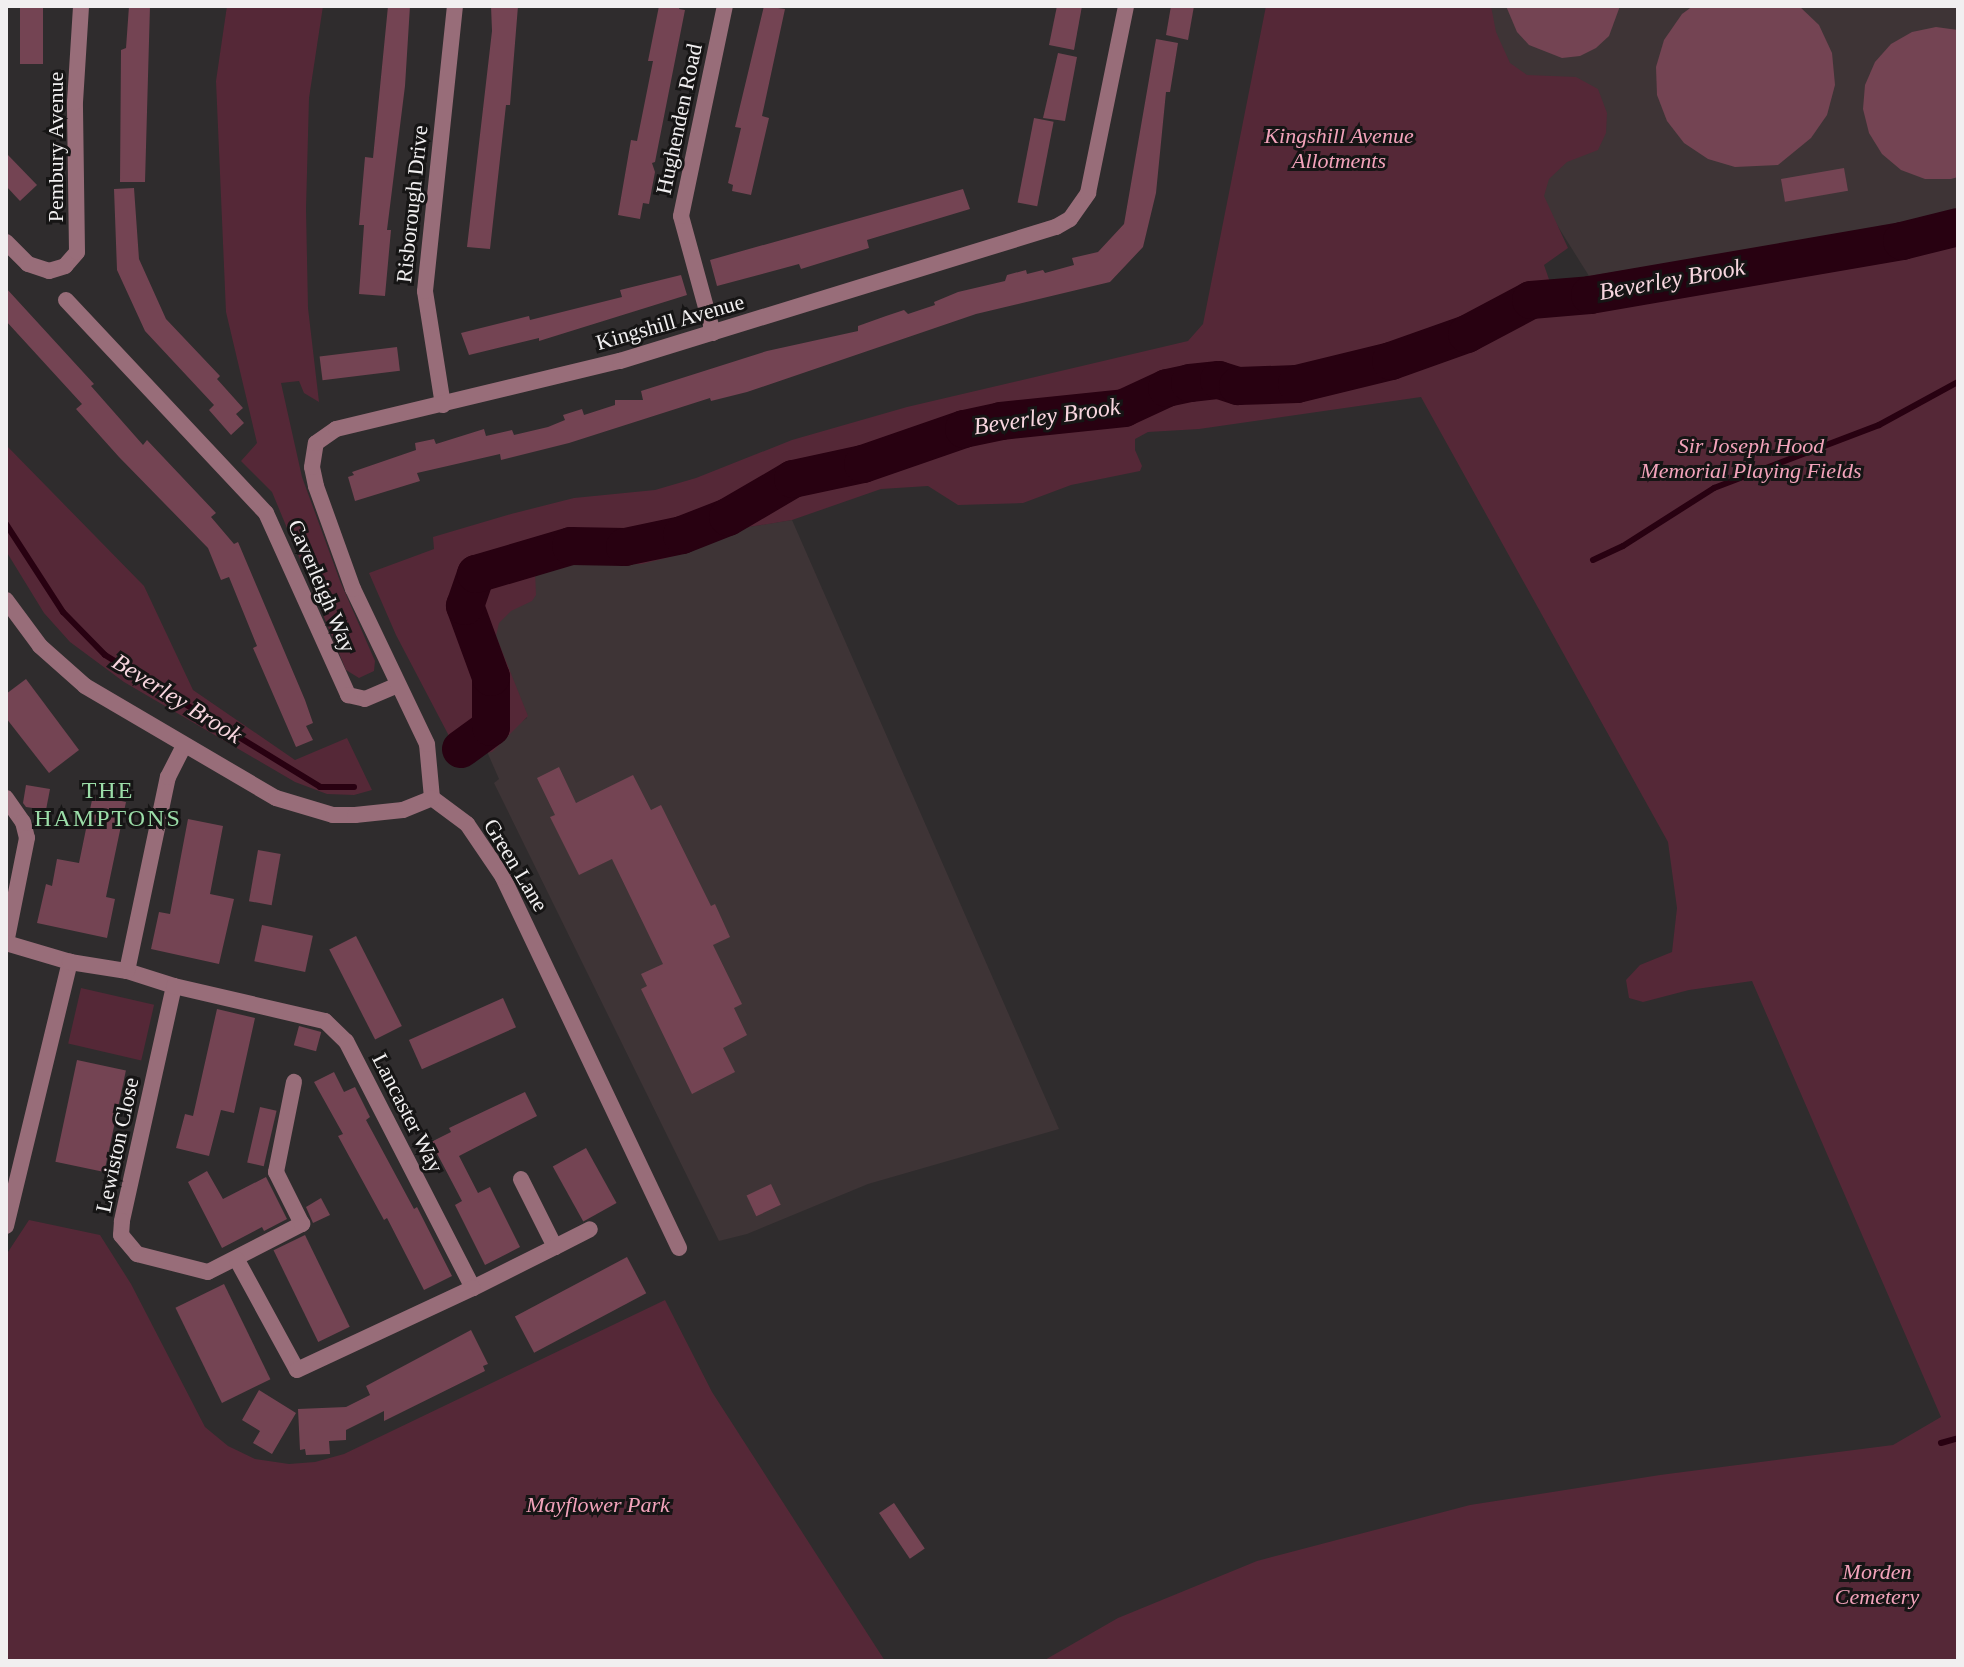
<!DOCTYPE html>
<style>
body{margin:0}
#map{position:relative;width:1964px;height:1667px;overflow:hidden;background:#2f2c2d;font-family:"Times New Roman",serif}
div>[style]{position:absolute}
.built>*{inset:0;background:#3e3436}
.green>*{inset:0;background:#552837;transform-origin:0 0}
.stream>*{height:6px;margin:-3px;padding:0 3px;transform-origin:3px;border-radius:3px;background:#280111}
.river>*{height:38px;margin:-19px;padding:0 19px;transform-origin:19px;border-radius:19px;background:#280111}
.building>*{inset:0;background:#744453;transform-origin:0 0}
.minor>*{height:16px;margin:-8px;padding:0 8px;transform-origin:8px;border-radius:8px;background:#986d79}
.tertiary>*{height:16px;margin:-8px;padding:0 8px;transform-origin:8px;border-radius:8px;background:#986d79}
span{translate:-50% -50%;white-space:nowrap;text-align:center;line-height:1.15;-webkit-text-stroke:6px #161515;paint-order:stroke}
.street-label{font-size:22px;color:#f1eff0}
.park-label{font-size:22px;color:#f3a3bb;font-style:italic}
.water-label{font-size:24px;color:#f8d6df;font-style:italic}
.neighbourhood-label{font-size:24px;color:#9bdda8;letter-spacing:2px}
.frame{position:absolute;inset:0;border:8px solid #f1eff0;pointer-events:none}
</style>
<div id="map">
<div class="built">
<i style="clip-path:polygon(1482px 6px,1958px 6px,1958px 218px,1589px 276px,1535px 190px)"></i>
<i style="clip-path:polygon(792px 520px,1059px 1129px,868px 1184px,747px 1234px,719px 1241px,494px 783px,499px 779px,485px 747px,527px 718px,494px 639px,495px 622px,536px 567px,605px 550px)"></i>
</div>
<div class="green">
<i style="clip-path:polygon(227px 6px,323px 6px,309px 98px,306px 209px,308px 308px,319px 402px,304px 393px,299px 381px,281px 383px,302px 477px,340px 581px,375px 661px,374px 671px,359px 678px,346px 670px,272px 492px,241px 461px,257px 443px,226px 312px,216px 81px)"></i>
<i style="clip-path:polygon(1266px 6px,1491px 6px,1496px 32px,1510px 63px,1527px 75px,1576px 77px,1598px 89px,1607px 113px,1606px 133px,1598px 150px,1567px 162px,1549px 179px,1544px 196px,1568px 248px,1544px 265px,1552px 288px,1589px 276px,1958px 218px,1958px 1661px,1043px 1661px,1118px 1618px,1257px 1561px,1470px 1505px,1660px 1475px,1893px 1445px,1941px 1417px,1752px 981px,1689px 990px,1643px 1002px,1629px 998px,1626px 980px,1640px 965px,1672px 952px,1677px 908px,1668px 842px,1421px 397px,1199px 429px,1148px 432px,1135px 439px,1135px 450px,1142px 466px,1140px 471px,1071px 485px,1023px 503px,958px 505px,928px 486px,881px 489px,792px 520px,683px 538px,681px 554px,642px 564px,622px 564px,606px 550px,539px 565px,535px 570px,536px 595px,532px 601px,511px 611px,499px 623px,496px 636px,528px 716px,492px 752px,459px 755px,396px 635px,369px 573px,434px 549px,433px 537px,511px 514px,574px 498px,655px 490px,696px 478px,792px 440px,907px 407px,1188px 341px,1203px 324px)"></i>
<i style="clip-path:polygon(6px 445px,144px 586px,193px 690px,295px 760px,347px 738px,372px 790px,354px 795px,327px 794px,295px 782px,124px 682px,70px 642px,44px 613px,6px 551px)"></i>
<i style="left:81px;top:988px;width:75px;height:57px;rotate:13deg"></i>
<i style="clip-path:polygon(29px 1220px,100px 1235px,131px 1284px,205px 1427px,228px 1446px,255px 1459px,289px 1464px,315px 1462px,344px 1454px,665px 1300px,712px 1392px,885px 1661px,6px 1661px,6px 1255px)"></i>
</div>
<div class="stream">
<i style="left:6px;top:524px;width:105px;rotate:57.1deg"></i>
<i style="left:63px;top:612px;width:60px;rotate:45.7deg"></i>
<i style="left:105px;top:655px;width:252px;rotate:31.5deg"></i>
<i style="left:320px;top:787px;width:34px"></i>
<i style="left:1593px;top:560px;width:33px;rotate:-25deg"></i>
<i style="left:1623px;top:546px;width:108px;rotate:-32.5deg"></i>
<i style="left:1714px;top:488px;width:177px;rotate:-20.9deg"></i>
<i style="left:1879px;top:425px;width:90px;rotate:-28.6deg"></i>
<i style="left:1941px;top:1443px;width:18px;rotate:-16deg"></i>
</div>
<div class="river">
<i style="left:461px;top:749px;width:37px;rotate:-36deg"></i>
<i style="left:491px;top:727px;width:50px;rotate:-90deg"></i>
<i style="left:491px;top:677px;width:76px;rotate:-110.1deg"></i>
<i style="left:465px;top:606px;width:34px;rotate:-71deg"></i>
<i style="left:476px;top:574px;width:99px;rotate:-16.4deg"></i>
<i style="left:571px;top:546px;width:54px;rotate:1.1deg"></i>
<i style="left:625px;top:547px;width:58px;rotate:-11.9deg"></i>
<i style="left:682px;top:535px;width:49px;rotate:-21.4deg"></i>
<i style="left:728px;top:517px;width:75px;rotate:-30.3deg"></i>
<i style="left:793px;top:479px;width:72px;rotate:-12.1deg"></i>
<i style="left:863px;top:464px;width:107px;rotate:-19.1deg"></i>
<i style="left:964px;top:429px;width:38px;rotate:-12deg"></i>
<i style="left:1001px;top:421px;width:124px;rotate:-6deg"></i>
<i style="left:1124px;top:408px;width:47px;rotate:-24.9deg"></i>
<i style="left:1167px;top:388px;width:24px;rotate:-12deg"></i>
<i style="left:1190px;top:383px;width:29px;rotate:-6deg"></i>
<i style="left:1219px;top:380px;width:20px;rotate:18deg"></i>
<i style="left:1238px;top:386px;width:59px;rotate:-1.9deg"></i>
<i style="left:1297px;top:384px;width:97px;rotate:-13.7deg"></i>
<i style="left:1391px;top:361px;width:81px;rotate:-19.6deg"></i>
<i style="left:1467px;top:334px;width:72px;rotate:-28deg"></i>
<i style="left:1531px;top:300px;width:59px;rotate:-4.8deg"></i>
<i style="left:1590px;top:295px;width:317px;rotate:-9.8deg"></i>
<i style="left:1902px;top:241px;width:58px;rotate:-14deg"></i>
</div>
<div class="building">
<i style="left:20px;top:6px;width:23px;height:58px"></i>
<i style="clip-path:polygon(129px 6px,150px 6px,145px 182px,120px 182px,121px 50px,126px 48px)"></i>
<i style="clip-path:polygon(388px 6px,410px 6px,405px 86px,387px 230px,391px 230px,385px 296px,359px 294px,364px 225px,359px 225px,365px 157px,373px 158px)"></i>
<i style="clip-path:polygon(491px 6px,518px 6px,510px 105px,506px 105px,490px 249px,467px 247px,492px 31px)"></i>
<i style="clip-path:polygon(659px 6px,680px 6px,679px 9px,685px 10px,655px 162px,652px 163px,655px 172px,649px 204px,643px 203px,640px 219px,618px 215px,631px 140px,637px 141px,653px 61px,648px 61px)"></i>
<i style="clip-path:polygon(764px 6px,785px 9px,762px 116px,769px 118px,751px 195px,732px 191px,733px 185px,728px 183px,741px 128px,735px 127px)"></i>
<i style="clip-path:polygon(1057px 6px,1082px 6px,1074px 50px,1049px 45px)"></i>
<i style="clip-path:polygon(1171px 6px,1194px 6px,1188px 40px,1166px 35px)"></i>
<i style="clip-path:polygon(1506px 6px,1620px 6px,1609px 36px,1596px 48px,1580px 56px,1562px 58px,1529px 45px,1517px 32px)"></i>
<i style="clip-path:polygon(1693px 6px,1799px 6px,1819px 25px,1832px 53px,1835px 85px,1827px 115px,1811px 138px,1778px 165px,1735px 167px,1708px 159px,1684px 143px,1667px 121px,1657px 95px,1656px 67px,1664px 40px,1682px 14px)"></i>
<i style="clip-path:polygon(1936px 27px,1958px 30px,1958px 177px,1951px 179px,1925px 179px,1901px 170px,1882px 154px,1869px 133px,1863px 109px,1865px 85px,1875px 62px,1891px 44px,1912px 32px)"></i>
<i style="clip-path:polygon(1156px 39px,1178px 43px,1170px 92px,1166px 92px,1156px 193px,1143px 247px,1110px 282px,976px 314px,747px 392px,711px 401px,710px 398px,569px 443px,501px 460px,500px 454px,417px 473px,420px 481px,355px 501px,348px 477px,354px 475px,352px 472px,416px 450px,415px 443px,434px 439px,436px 444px,484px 429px,486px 436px,512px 430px,514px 435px,548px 427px,565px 420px,563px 415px,582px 409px,584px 415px,615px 405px,615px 400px,643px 400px,641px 391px,767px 351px,858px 331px,858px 326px,886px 316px,904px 310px,908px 314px,935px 305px,934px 302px,958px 292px,1005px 281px,1007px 275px,1026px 270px,1027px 274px,1043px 270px,1045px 273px,1074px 265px,1072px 258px,1098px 252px,1124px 224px)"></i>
<i style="clip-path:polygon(1058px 53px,1077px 57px,1065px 121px,1043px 118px)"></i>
<i style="left:1034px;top:118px;width:20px;height:86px;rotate:11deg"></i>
<i style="clip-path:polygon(6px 153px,37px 185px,20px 201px,6px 186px)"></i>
<i style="left:1844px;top:168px;width:23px;height:64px;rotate:80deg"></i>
<i style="clip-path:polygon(134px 188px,139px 259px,166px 319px,220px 376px,217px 379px,243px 408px,236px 414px,244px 423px,231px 435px,209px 410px,214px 405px,145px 331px,117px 270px,114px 189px)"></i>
<i style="clip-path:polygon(963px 189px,970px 209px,867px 240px,869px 248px,801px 269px,799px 264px,717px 286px,710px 260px)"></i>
<i style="clip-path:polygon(681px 275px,687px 295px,539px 341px,539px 338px,469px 355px,461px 333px,529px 316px,530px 320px,622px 297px,620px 290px)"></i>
<i style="clip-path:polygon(6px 288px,94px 384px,91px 386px,143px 445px,147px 440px,216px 513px,211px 517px,234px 544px,238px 542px,305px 700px,313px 723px,306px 726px,313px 740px,296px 747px,253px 648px,257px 646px,229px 577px,221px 580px,208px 548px,119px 457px,76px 409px,82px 404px,6px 321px)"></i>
<i style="left:397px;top:347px;width:24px;height:78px;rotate:83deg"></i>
<i style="clip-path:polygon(26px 679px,79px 750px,49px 773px,6px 718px,6px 694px)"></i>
<i style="clip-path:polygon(559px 767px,576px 803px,633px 775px,651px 810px,661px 805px,711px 906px,715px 904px,730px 937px,713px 945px,742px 1004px,734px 1008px,747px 1035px,723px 1048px,735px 1072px,692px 1094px,641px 989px,647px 986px,641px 974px,663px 964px,612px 859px,579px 875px,550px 817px,555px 815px,537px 778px)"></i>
<i style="clip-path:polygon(26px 785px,50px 789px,46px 810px,26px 807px,23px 803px)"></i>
<i style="clip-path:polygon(93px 795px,126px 802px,106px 897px,115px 899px,107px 938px,37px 923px,46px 884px,52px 886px,57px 859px,79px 863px)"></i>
<i style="clip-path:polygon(188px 819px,223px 826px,210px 894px,234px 899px,219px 964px,151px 949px,159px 912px,170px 914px)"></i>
<i style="left:258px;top:850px;width:23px;height:52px;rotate:10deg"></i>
<i style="left:262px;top:925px;width:52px;height:37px;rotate:12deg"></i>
<i style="left:356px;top:936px;width:101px;height:30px;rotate:63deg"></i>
<i style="left:503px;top:998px;width:32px;height:103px;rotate:66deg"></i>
<i style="clip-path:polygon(217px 1009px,255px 1018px,234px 1113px,221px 1110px,209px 1156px,176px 1148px,185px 1114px,193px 1116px)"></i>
<i style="left:299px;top:1026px;width:23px;height:20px;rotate:15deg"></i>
<i style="left:77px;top:1060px;width:50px;height:104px;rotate:12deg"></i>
<i style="clip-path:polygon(334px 1072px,344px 1092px,355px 1087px,370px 1117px,366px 1120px,414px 1209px,417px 1207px,452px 1276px,424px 1290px,387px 1218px,384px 1220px,338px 1136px,343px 1134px,314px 1082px)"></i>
<i style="clip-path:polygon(525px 1092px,537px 1116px,459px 1156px,478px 1193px,490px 1187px,520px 1247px,485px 1265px,455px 1205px,462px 1201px,431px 1142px,451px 1132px,449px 1128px)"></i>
<i style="left:260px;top:1107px;width:17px;height:57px;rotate:13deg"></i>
<i style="left:586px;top:1148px;width:63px;height:38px;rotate:61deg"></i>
<i style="clip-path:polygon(207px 1171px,223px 1199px,266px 1177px,287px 1219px,264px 1231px,262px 1227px,222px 1248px,188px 1182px)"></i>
<i style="left:771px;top:1184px;width:23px;height:27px;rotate:65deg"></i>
<i style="clip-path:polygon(321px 1198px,330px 1215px,313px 1223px,306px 1207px)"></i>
<i style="left:305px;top:1235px;width:102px;height:35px;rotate:64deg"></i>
<i style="left:627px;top:1257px;width:41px;height:127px;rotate:62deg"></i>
<i style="left:224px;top:1284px;width:106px;height:54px;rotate:64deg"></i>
<i style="clip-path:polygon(471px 1330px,488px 1364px,483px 1366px,485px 1371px,384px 1421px,384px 1411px,346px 1430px,346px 1440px,329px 1441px,330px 1454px,306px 1455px,305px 1449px,300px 1450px,298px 1409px,346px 1407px,370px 1395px,366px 1386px)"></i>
<i style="clip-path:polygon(259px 1390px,296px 1413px,272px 1454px,253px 1443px,260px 1431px,242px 1420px)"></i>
<i style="left:894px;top:1503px;width:55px;height:18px;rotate:56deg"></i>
</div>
<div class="minor">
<i style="left:6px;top:242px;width:31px;rotate:45deg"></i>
<i style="left:28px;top:264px;width:22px;rotate:18deg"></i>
<i style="left:49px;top:271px;width:17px;rotate:-17deg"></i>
<i style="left:65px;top:266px;width:18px;rotate:-49deg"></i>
<i style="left:77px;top:252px;width:150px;rotate:-90.8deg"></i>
<i style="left:75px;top:102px;width:96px;rotate:-86.4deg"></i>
<i style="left:66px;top:300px;width:292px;rotate:46.8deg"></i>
<i style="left:266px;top:513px;width:200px;rotate:65.7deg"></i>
<i style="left:348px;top:695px;width:17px;rotate:13deg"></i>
<i style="left:365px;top:699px;width:36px;rotate:-23deg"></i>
<i style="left:713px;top:333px;width:121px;rotate:-105.3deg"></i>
<i style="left:681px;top:216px;width:215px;rotate:-78.2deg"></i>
<i style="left:443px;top:405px;width:115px;rotate:-99deg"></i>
<i style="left:425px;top:291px;width:287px;rotate:-84deg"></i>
<i style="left:6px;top:798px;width:29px;rotate:55deg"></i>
<i style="left:23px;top:822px;width:16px;rotate:76deg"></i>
<i style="left:27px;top:838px;width:107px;rotate:101.3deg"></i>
<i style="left:6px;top:943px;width:67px;rotate:16.5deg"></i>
<i style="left:127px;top:971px;width:49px;rotate:17.7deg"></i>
<i style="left:174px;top:986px;width:241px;rotate:102.5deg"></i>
<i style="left:122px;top:1221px;width:14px;rotate:94deg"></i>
<i style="left:121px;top:1235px;width:25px;rotate:50deg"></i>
<i style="left:137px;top:1254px;width:73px;rotate:14.2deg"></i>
<i style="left:208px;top:1272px;width:106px;rotate:-27.1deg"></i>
<i style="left:302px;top:1224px;width:58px;rotate:-116.6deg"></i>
<i style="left:276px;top:1172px;width:92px;rotate:-78.7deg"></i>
<i style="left:174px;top:986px;width:155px;rotate:13.1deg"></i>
<i style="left:325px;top:1021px;width:29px;rotate:44deg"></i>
<i style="left:346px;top:1041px;width:278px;rotate:62.8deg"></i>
<i style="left:473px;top:1288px;width:92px;rotate:-26.6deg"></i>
<i style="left:555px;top:1247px;width:76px;rotate:-116.6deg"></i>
<i style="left:6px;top:1226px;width:272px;rotate:-76.4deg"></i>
<i style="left:70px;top:962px;width:58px;rotate:9deg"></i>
<i style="left:127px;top:971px;width:198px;rotate:-78.1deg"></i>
<i style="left:168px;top:777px;width:35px;rotate:-63deg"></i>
<i style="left:555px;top:1247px;width:39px;rotate:-27deg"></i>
<i style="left:679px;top:1248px;width:411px;rotate:-115.4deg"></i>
<i style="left:503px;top:877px;width:64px;rotate:-124.2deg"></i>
<i style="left:467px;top:824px;width:44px;rotate:-143.4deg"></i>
<i style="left:432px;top:798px;width:54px;rotate:-95.3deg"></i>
<i style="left:427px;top:744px;width:172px;rotate:-115.5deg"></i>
<i style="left:353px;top:589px;width:109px;rotate:-109.8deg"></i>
<i style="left:316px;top:486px;width:19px;rotate:-102deg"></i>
<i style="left:312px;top:467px;width:24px;rotate:-81deg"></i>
<i style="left:316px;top:443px;width:24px;rotate:-35deg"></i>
<i style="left:336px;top:429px;width:292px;rotate:-13.5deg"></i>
<i style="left:620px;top:361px;width:456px;rotate:-17.1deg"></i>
<i style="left:1056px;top:227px;width:16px;rotate:-30deg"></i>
<i style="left:1070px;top:219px;width:32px;rotate:-55deg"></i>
<i style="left:1088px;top:193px;width:191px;rotate:-78.5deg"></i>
<i style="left:237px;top:1260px;width:125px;rotate:61.4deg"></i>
<i style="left:297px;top:1370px;width:194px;rotate:-25deg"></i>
</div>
<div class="tertiary">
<i style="left:6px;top:600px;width:57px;rotate:53.5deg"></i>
<i style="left:40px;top:646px;width:60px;rotate:41.6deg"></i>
<i style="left:85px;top:686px;width:221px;rotate:30.4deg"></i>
<i style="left:276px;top:798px;width:59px;rotate:16.6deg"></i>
<i style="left:333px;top:815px;width:22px"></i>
<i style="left:355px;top:815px;width:48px;rotate:-5.9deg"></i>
<i style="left:403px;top:810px;width:31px;rotate:-22deg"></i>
</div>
<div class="street-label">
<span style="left:679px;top:119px;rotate:-78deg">Hughenden Road</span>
<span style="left:56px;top:147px;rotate:-90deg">Pembury Avenue</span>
<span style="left:412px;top:204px;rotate:-84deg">Risborough Drive</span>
<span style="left:670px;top:322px;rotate:-16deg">Kingshill Avenue</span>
<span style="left:322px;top:586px;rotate:67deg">Caverleigh Way</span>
<span style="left:516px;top:865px;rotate:59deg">Green Lane</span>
<span style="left:408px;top:1113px;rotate:63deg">Lancaster Way</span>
<span style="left:117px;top:1145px;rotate:-78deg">Lewiston Close</span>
</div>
<div class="park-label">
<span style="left:1339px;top:148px">Kingshill Avenue<br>Allotments</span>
<span style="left:1751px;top:458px">Sir Joseph Hood<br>Memorial Playing Fields</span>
<span style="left:598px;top:1505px">Mayflower Park</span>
<span style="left:1877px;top:1584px">Morden<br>Cemetery</span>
</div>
<div class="water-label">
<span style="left:1672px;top:280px;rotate:-10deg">Beverley Brook</span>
<span style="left:1047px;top:417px;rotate:-8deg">Beverley Brook</span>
<span style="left:177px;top:699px;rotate:32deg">Beverley Brook</span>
</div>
<div class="neighbourhood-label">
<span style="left:108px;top:805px">THE<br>HAMPTONS</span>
</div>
<div class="frame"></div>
</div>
